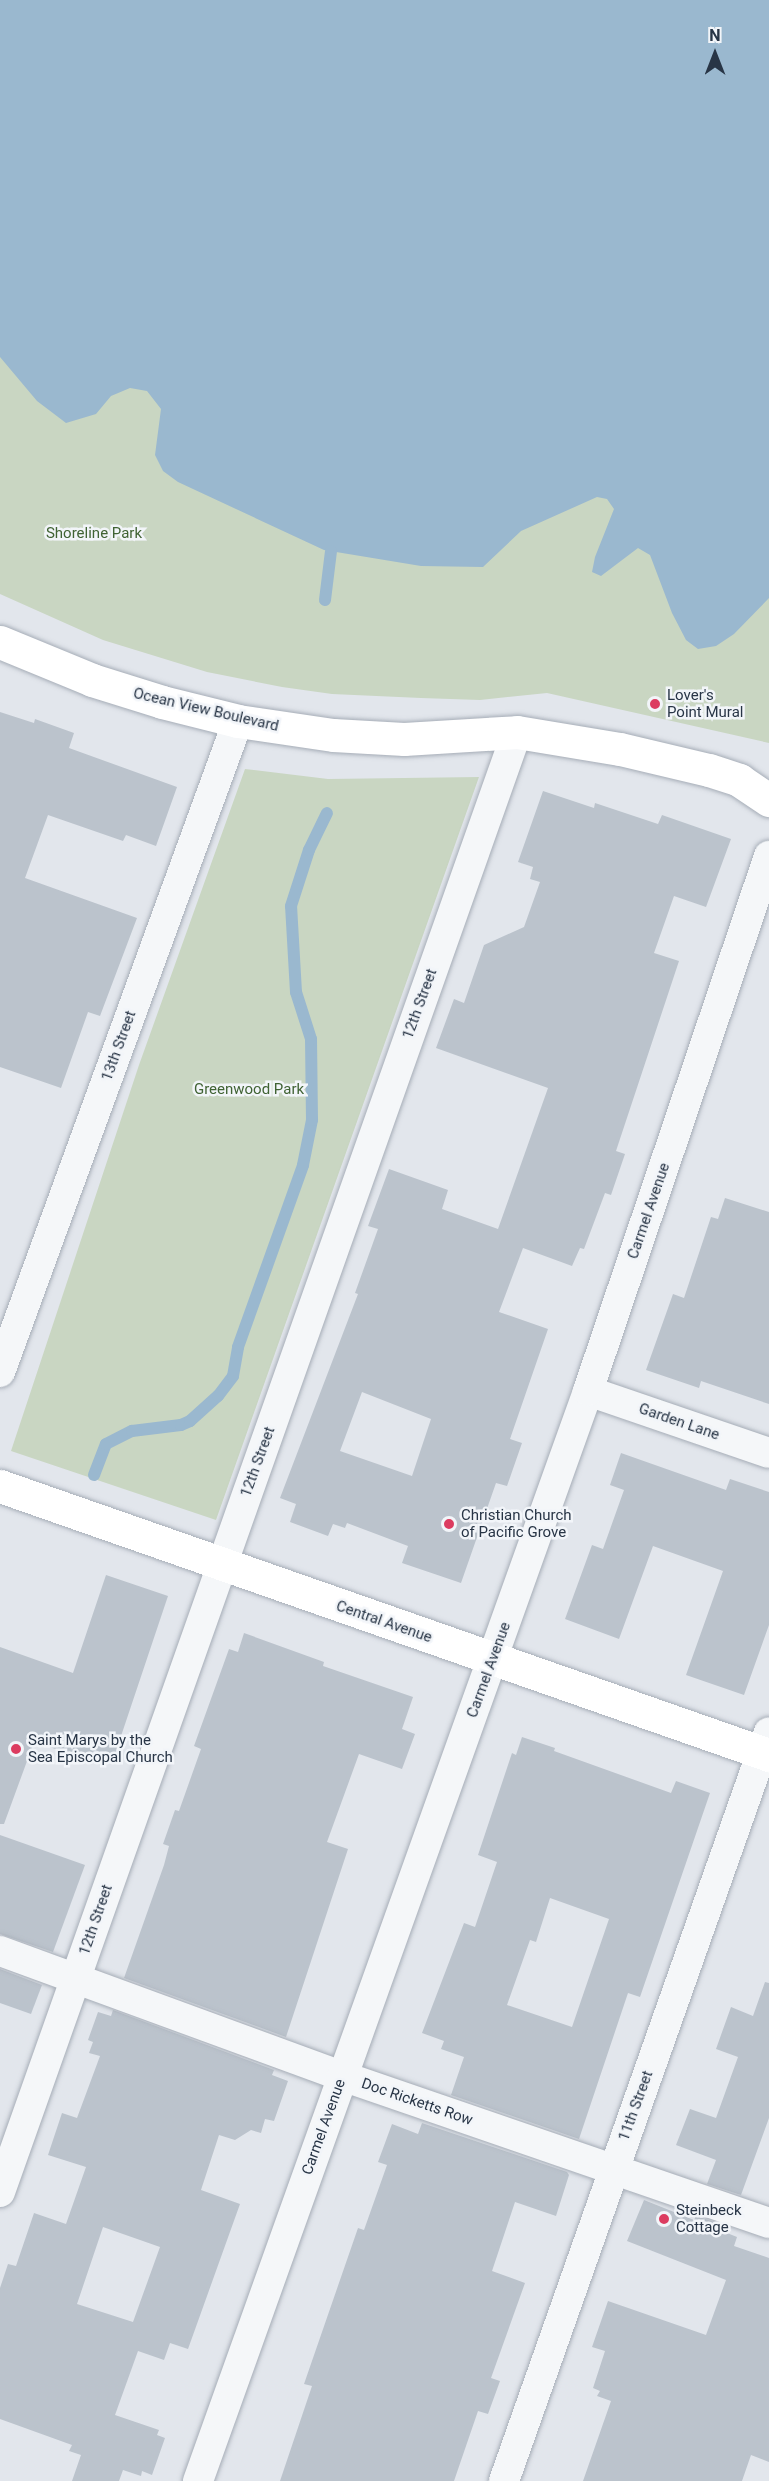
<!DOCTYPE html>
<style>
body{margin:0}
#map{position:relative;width:769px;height:2481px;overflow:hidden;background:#e2e6ec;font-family:Roboto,sans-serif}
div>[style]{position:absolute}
.green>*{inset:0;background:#c9d6c2}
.water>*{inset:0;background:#9ab8cf}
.stream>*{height:12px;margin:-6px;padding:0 6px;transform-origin:6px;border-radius:6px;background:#9ab8cf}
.building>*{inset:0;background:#bbc3cc}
.roads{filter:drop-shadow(0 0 2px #a6adb7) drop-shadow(0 0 2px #a6adb7)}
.street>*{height:30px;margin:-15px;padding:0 15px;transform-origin:15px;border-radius:15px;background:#f5f7f9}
.secondary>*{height:33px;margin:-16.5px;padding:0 16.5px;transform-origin:16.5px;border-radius:16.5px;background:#fff}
.dots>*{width:16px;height:16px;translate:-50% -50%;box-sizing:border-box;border:3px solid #f2f5f9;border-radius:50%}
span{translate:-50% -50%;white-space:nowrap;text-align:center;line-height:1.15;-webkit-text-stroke:5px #f2f5f9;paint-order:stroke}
.park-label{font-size:15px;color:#406334}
.poi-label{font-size:15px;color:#283546}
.left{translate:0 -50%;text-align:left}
.street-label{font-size:15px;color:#283546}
.north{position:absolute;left:685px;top:24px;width:60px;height:60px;-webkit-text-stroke:4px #f2f5f9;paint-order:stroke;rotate:0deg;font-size:16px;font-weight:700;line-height:24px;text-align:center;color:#283546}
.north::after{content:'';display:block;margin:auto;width:21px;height:27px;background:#283546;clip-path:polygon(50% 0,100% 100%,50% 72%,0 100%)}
</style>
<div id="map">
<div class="green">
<i style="clip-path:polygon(0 0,769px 0,769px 743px,547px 693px,480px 700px,421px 698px,332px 694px,282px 687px,207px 672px,103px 640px,0 594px)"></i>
<i style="clip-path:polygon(245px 769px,328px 779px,479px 777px,216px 1520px,11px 1451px,139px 1065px)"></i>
</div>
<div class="water">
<i style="clip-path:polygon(0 0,769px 0,769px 598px,734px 634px,716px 646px,698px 649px,686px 640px,672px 613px,650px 555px,638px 548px,601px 576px,592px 572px,595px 557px,614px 509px,607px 499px,597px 497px,521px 531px,483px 567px,421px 566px,324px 550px,178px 482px,163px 471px,155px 455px,161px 409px,147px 391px,130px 388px,111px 396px,96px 414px,66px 423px,37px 401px,0 357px)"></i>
</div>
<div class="stream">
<i style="left:325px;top:600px;width:49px;rotate:-83deg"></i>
<i style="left:94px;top:1475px;width:33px;rotate:-69deg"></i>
<i style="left:106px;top:1444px;width:29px;rotate:-27deg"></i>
<i style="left:132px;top:1431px;width:49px;rotate:-7deg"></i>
<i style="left:181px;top:1425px;width:10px;rotate:-24deg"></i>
<i style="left:190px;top:1421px;width:38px;rotate:-42deg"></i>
<i style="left:218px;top:1396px;width:25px;rotate:-53deg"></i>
<i style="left:233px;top:1376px;width:29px;rotate:-80deg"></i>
<i style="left:238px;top:1347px;width:193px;rotate:-70.3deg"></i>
<i style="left:303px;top:1165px;width:46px;rotate:-78.7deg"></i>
<i style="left:312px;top:1120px;width:81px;rotate:-90.7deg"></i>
<i style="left:311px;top:1039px;width:49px;rotate:-107.7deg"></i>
<i style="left:296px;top:992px;width:86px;rotate:-93.3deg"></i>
<i style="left:291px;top:906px;width:59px;rotate:-72.2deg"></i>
<i style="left:309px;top:850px;width:41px;rotate:-64.1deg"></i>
</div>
<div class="building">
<i style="clip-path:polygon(0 712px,34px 723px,35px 719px,74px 733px,69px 748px,177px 787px,156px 846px,126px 835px,123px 841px,48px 815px,25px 878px,137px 918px,100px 1016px,88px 1012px,61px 1088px,0 1067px)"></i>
<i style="clip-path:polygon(evenodd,543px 791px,594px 808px,595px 803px,658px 824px,662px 815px,731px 839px,706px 907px,674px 896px,654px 953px,679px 961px,616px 1151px,625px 1154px,611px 1195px,605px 1193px,584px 1249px,580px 1248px,572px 1266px,523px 1248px,499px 1312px,548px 1329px,510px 1439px,522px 1443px,507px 1486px,496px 1483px,461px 1583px,402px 1563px,408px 1546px,347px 1523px,345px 1528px,333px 1524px,328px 1536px,290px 1522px,296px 1504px,280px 1498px,358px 1294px,355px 1293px,378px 1229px,368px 1226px,389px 1169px,448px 1190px,442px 1209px,498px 1229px,548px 1088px,436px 1048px,454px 999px,464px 1003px,484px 945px,524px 927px,540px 882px,530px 879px,533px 867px,518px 862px,543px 791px,362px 1392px,431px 1419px,412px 1476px,340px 1451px,362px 1392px)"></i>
<i style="clip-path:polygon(725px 1198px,769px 1212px,769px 1404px,701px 1381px,699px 1388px,646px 1370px,673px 1294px,684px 1298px,711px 1217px,718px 1219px)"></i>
<i style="clip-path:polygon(621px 1453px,726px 1490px,730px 1479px,769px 1492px,769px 1625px,744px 1695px,686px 1675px,723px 1571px,653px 1546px,619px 1639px,565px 1619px,592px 1545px,603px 1549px,624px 1490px,610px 1485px)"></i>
<i style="clip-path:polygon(106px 1575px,168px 1596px,114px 1757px,95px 1750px,86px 1759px,34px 1742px,4px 1824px,0 1824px,0 1647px,73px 1673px)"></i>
<i style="clip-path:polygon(244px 1633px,324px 1662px,323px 1666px,413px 1697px,402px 1729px,415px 1734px,402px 1769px,359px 1754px,327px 1842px,348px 1849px,286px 2037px,124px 1978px,164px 1865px,169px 1846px,163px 1844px,175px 1810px,179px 1811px,201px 1749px,194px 1746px,229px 1649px,238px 1652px)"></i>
<i style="clip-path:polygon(evenodd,522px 1737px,555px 1748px,554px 1751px,671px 1793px,676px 1781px,710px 1793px,640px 1997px,628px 1993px,579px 2139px,451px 2095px,464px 2057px,441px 2049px,444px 2041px,422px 2033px,464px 1923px,475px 1927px,497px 1862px,478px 1855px,512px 1753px,516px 1755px,522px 1737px,550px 1898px,609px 1919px,572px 2027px,507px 2005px,530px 1940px,536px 1942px,550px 1898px)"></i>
<i style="clip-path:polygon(0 1835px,85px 1865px,53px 1952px,0 1934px)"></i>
<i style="clip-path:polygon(0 1969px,42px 1985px,31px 2014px,0 2003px)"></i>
<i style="clip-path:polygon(765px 1982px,769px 1983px,769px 2118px,741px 2195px,707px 2184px,716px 2160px,676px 2145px,690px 2109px,716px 2118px,738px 2057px,716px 2049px,731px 2007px,753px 2016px)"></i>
<i style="clip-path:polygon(evenodd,113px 2010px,274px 2070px,272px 2075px,288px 2081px,274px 2121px,265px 2119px,261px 2133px,251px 2130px,235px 2140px,219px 2135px,201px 2190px,240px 2204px,188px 2349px,170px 2343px,164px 2360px,138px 2351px,115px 2415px,159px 2430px,157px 2435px,165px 2438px,152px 2475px,142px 2471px,141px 2476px,123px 2470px,119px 2481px,72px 2481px,81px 2455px,69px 2451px,72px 2445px,0 2419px,0 2288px,8px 2264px,16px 2266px,34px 2213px,66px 2224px,86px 2167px,48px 2155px,62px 2113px,77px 2118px,100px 2056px,89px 2053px,93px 2042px,88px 2040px,98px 2012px,111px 2016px,113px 2010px,103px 2227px,160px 2247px,133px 2322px,77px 2304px,103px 2227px)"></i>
<i style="clip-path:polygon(422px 2123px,567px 2172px,569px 2175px,556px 2216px,515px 2202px,492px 2271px,525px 2283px,491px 2378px,500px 2381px,488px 2414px,478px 2411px,454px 2481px,280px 2481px,312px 2386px,304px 2384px,358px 2228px,364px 2230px,387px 2165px,378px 2162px,392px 2124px,418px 2134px)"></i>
<i style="clip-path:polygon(644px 2200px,694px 2220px,696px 2216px,729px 2227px,727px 2233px,737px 2237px,734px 2246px,769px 2258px,769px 2462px,751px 2455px,742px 2481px,583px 2481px,611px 2401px,597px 2396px,600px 2391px,593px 2388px,605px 2351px,592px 2347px,608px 2301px,706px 2335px,726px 2280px,627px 2241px)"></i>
</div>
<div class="roads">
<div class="street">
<i style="left:0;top:1372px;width:693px;rotate:-69.92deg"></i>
<i style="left:588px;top:1391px;width:191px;rotate:18.9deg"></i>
<i style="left:0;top:1951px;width:364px;rotate:20.1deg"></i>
<i style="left:342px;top:2076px;width:452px;rotate:19deg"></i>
<i style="left:0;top:2192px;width:1549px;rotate:-70.5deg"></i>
<i style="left:198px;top:2481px;width:1158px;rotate:-70.31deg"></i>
<i style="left:588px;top:1391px;width:565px;rotate:-71.31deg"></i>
<i style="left:504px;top:2481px;width:794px;rotate:-70.52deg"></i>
</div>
<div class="secondary">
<i style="left:0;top:642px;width:100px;rotate:22.4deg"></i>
<i style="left:92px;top:680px;width:73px;rotate:17.4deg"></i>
<i style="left:162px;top:702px;width:78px;rotate:14deg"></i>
<i style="left:238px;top:721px;width:96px;rotate:8.4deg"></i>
<i style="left:333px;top:735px;width:71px;rotate:3.2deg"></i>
<i style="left:404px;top:739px;width:113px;rotate:-3.5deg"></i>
<i style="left:517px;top:732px;width:104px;rotate:9.4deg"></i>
<i style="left:620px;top:749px;width:91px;rotate:13.3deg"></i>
<i style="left:709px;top:770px;width:32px;rotate:18deg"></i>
<i style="left:739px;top:780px;width:36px;rotate:34deg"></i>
<i style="left:0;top:1486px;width:815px;rotate:19.28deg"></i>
</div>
</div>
<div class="dots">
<i style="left:655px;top:704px;background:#dc3c60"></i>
<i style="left:449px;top:1524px;background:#dc3c60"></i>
<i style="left:16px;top:1749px;background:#dc3c60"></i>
<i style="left:664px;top:2219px;background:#dc3c60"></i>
</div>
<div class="park-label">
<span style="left:94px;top:534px">Shoreline Park</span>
<span style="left:249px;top:1090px">Greenwood Park</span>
</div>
<div class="poi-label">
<span class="left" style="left:667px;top:704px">Lover's<br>Point Mural</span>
<span class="left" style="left:461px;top:1524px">Christian Church<br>of Pacific Grove</span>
<span class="left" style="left:28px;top:1749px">Saint Marys by the<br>Sea Episcopal Church</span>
<span class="left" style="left:676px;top:2219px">Steinbeck<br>Cottage</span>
</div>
<div class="street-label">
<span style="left:206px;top:710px;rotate:13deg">Ocean View Boulevard</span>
<span style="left:420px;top:1004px;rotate:-70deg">12th Street</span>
<span style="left:119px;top:1046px;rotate:-70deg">13th Street</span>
<span style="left:649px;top:1211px;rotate:-71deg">Carmel Avenue</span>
<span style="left:679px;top:1422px;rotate:19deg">Garden Lane</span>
<span style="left:258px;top:1462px;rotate:-70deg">12th Street</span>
<span style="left:384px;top:1622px;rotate:19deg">Central Avenue</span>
<span style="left:489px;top:1670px;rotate:-70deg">Carmel Avenue</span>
<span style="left:96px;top:1920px;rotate:-71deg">12th Street</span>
<span style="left:417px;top:2102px;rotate:19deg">Doc Ricketts Row</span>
<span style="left:636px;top:2106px;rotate:-70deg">11th Street</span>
<span style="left:324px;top:2127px;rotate:-70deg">Carmel Avenue</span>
</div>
<div class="north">N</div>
</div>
